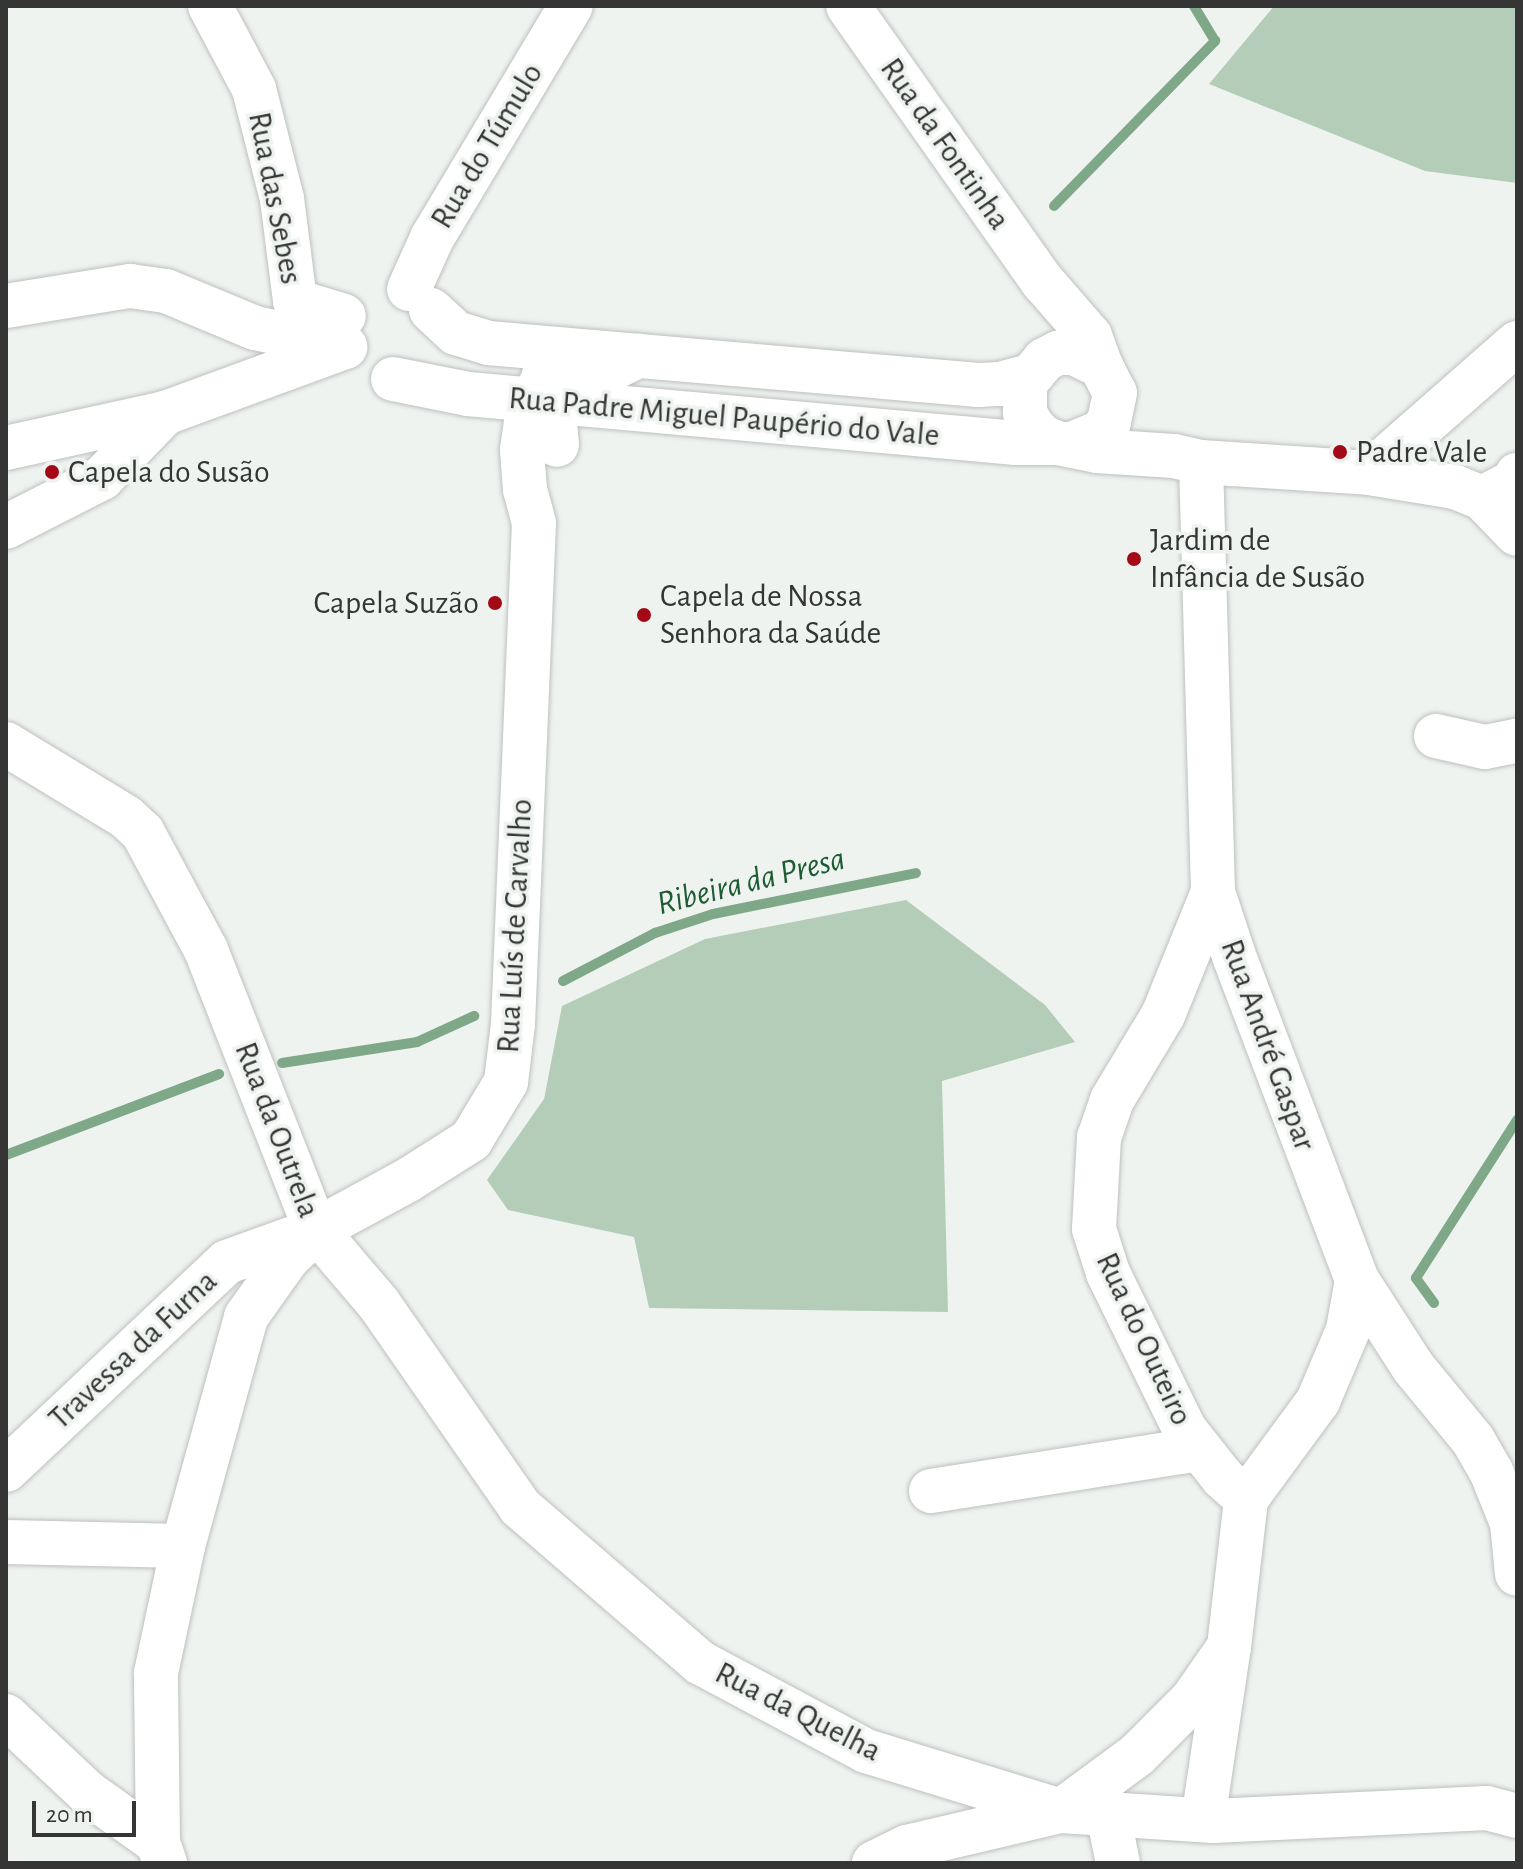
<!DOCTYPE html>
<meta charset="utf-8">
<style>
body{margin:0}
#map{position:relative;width:1523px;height:1869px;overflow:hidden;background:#eff3f0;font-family:"Alegreya Sans",sans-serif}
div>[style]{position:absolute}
.green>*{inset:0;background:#b4cdb9}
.stream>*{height:10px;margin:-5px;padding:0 5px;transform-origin:5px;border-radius:5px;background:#7fa889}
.roads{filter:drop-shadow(0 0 2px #bdc1be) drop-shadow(0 0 2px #bdc1be)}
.minor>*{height:44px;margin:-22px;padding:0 22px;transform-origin:22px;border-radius:22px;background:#fff}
.dots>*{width:22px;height:22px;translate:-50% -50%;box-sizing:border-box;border:4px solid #eff3f0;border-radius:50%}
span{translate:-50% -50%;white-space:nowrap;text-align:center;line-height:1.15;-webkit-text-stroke:7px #eff3f0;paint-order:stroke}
.street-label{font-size:32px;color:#343534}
.poi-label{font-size:32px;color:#343534}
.left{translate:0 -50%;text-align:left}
.right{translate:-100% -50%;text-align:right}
.water-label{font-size:34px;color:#1d5c32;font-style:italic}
.frame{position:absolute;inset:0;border:8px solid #343534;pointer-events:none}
.scale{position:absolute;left:32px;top:1801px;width:104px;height:36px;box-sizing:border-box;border:4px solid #343534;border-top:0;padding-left:10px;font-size:24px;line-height:28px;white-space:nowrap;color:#343534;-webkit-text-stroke:6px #eff3f0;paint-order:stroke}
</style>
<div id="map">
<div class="green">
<i style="clip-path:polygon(1274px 6px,1517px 6px,1517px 183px,1425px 171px,1209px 84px)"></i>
<i style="clip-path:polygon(906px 900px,1045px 1005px,1075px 1042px,942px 1081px,948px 1312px,649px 1308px,634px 1237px,508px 1210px,487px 1180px,544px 1099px,562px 1006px,705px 939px)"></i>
</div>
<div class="stream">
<i style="left:1054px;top:206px;width:231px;rotate:-45.7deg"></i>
<i style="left:1215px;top:41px;width:41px;rotate:-121deg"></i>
<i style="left:563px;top:981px;width:104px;rotate:-27.6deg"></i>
<i style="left:655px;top:933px;width:61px;rotate:-18.1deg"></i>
<i style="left:713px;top:914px;width:207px;rotate:-11.4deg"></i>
<i style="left:282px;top:1063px;width:137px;rotate:-8.8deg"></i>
<i style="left:417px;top:1042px;width:63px;rotate:-24.5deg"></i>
<i style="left:6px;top:1155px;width:228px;rotate:-20.8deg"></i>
<i style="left:1434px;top:1303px;width:31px;rotate:-126deg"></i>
<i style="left:1416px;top:1278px;width:188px;rotate:-57.4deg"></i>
</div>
<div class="roads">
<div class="minor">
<i style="left:210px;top:6px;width:94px;rotate:62.1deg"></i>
<i style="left:254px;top:89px;width:114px;rotate:75.7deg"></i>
<i style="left:282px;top:199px;width:103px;rotate:82.7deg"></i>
<i style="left:295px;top:301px;width:51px;rotate:17deg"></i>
<i style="left:848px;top:6px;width:338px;rotate:54.8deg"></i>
<i style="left:1043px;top:282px;width:72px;rotate:49deg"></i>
<i style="left:1090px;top:336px;width:32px;rotate:70deg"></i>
<i style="left:409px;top:289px;width:56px;rotate:-65.7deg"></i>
<i style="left:432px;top:238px;width:270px;rotate:-59.1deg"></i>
<i style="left:6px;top:306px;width:126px;rotate:-9.2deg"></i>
<i style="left:130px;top:286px;width:36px;rotate:8deg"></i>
<i style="left:166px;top:291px;width:96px;rotate:22.6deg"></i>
<i style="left:255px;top:328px;width:92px;rotate:11.9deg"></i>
<i style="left:431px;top:310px;width:34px;rotate:43deg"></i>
<i style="left:456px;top:333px;width:34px;rotate:17deg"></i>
<i style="left:488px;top:343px;width:492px;rotate:4.9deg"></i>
<i style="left:978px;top:385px;width:22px;rotate:-3deg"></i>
<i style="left:1000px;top:384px;width:30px;rotate:-15deg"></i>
<i style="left:544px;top:374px;width:28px;rotate:72deg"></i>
<i style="left:553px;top:401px;width:44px;rotate:84.8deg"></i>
<i style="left:393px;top:379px;width:76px;rotate:11.3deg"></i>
<i style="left:468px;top:394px;width:550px;rotate:5.11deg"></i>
<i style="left:1016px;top:443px;width:41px"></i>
<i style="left:1057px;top:443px;width:41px;rotate:11.3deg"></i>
<i style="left:1097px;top:451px;width:77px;rotate:3.7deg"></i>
<i style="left:1174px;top:456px;width:28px;rotate:13deg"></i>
<i style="left:1201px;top:462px;width:168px;rotate:3.7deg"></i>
<i style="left:1369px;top:473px;width:87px;rotate:9.2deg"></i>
<i style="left:1455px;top:487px;width:29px;rotate:22deg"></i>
<i style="left:1482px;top:498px;width:50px;rotate:45.8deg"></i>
<i style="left:1057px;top:443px;width:15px;rotate:-157deg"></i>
<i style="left:1043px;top:437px;width:16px;rotate:-135deg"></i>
<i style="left:1032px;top:426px;width:15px;rotate:-118deg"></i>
<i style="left:1025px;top:413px;width:30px;rotate:-90deg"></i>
<i style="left:1025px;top:383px;width:30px;rotate:-50deg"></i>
<i style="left:1044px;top:360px;width:16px;rotate:-27deg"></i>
<i style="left:1058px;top:353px;width:16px"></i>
<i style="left:1074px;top:353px;width:30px;rotate:26deg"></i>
<i style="left:1101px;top:366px;width:30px;rotate:63deg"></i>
<i style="left:1115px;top:393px;width:30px;rotate:102deg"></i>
<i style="left:1109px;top:422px;width:15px;rotate:132deg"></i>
<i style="left:1099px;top:433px;width:29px;rotate:158deg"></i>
<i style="left:6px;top:448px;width:163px;rotate:-12.4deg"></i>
<i style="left:165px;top:413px;width:192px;rotate:-20.1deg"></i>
<i style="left:1201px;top:462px;width:430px;rotate:88.4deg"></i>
<i style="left:1213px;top:892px;width:67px;rotate:71.8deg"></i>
<i style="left:1234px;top:956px;width:347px;rotate:69.2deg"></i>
<i style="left:1357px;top:1280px;width:103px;rotate:57.2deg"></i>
<i style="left:1413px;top:1367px;width:94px;rotate:50.6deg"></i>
<i style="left:1473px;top:1440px;width:36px;rotate:60deg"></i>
<i style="left:1491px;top:1471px;width:56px;rotate:68deg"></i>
<i style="left:1512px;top:1523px;width:51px;rotate:84.4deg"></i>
<i style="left:1369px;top:473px;width:197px;rotate:-41.3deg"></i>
<i style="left:1482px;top:498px;width:36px;rotate:-27deg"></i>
<i style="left:1514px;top:482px;width:8px;rotate:-67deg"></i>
<i style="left:6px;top:527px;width:108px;rotate:-27deg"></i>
<i style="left:102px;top:478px;width:91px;rotate:-45.9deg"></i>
<i style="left:1436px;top:736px;width:50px;rotate:12.7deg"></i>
<i style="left:1485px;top:747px;width:33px;rotate:-11deg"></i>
<i style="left:6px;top:744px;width:140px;rotate:31.3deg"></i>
<i style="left:126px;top:817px;width:23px;rotate:43deg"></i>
<i style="left:143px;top:833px;width:133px;rotate:61.7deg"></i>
<i style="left:206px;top:950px;width:301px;rotate:68.6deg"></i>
<i style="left:316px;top:1230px;width:97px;rotate:49.6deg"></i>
<i style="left:379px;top:1304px;width:247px;rotate:55.2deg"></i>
<i style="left:520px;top:1507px;width:239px;rotate:40.8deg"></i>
<i style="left:701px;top:1663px;width:187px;rotate:28.1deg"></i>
<i style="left:866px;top:1751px;width:204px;rotate:17.1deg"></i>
<i style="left:1061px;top:1811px;width:152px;rotate:3.8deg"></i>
<i style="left:1213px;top:1821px;width:274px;rotate:-2.7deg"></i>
<i style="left:1487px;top:1808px;width:31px;rotate:15deg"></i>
<i style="left:1213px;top:892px;width:133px;rotate:112.1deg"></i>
<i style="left:1163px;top:1015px;width:99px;rotate:121deg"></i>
<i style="left:1112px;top:1100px;width:39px;rotate:109deg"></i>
<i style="left:1099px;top:1137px;width:92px;rotate:93.1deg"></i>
<i style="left:1094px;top:1229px;width:46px;rotate:72.3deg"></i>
<i style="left:1108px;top:1273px;width:175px;rotate:63.9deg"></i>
<i style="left:1185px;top:1430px;width:61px;rotate:51.6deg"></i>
<i style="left:1223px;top:1478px;width:31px;rotate:42deg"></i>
<i style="left:6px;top:1470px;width:303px;rotate:-43.3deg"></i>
<i style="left:227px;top:1262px;width:95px;rotate:-19.8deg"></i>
<i style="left:316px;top:1230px;width:105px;rotate:-28.5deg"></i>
<i style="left:408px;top:1180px;width:75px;rotate:-32.4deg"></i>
<i style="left:471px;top:1140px;width:68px;rotate:-58.9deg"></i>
<i style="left:506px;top:1082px;width:58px;rotate:-83.1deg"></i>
<i style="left:513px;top:1024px;width:501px;rotate:-87.6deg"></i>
<i style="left:534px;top:523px;width:34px;rotate:-105deg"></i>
<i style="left:525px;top:490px;width:40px;rotate:-94.3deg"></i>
<i style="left:522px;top:450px;width:28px;rotate:-82deg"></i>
<i style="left:526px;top:422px;width:24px;rotate:-75deg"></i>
<i style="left:532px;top:399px;width:28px;rotate:-60deg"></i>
<i style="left:546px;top:375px;width:18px;rotate:-22deg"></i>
<i style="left:563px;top:368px;width:45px;rotate:3.8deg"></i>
<i style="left:608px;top:371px;width:34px;rotate:-27deg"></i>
<i style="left:931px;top:1491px;width:272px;rotate:-8.9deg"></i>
<i style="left:1246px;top:1499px;width:122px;rotate:-53.7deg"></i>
<i style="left:1318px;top:1401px;width:77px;rotate:-67.1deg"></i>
<i style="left:1348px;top:1330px;width:51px;rotate:-79.8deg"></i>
<i style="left:6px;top:1542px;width:177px;rotate:1.3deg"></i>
<i style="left:6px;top:1716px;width:112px;rotate:43.2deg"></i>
<i style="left:88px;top:1793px;width:86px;rotate:35.5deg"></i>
<i style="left:1108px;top:1814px;width:50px;rotate:78.5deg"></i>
<i style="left:1203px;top:1820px;width:175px;rotate:-81.5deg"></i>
<i style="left:1229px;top:1647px;width:149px;rotate:-83.4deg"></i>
<i style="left:165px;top:1863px;width:21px;rotate:-109deg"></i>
<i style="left:158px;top:1843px;width:170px;rotate:-90.7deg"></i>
<i style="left:156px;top:1673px;width:130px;rotate:-78deg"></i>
<i style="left:183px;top:1546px;width:238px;rotate:-74.6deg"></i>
<i style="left:246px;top:1317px;width:71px;rotate:-54.7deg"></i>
<i style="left:287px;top:1259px;width:39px;rotate:-44deg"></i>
<i style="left:874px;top:1863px;width:37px;rotate:-26deg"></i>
<i style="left:907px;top:1847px;width:158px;rotate:-13.2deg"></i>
<i style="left:1061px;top:1811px;width:94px;rotate:-36.4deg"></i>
<i style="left:1137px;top:1755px;width:78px;rotate:-45deg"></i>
<i style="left:1192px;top:1700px;width:65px;rotate:-55.1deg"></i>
</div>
</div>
<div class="dots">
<i style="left:1340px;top:452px;background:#a30917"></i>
<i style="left:52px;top:472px;background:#a30917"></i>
<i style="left:1134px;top:559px;background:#a30917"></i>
<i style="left:495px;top:603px;background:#a30917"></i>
<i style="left:644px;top:615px;background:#a30917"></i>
</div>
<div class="street-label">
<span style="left:945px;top:144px;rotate:55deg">Rua da Fontinha</span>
<span style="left:487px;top:146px;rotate:-59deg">Rua do Túmulo</span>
<span style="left:275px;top:198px;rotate:79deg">Rua das Sebes</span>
<span style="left:724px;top:417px;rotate:5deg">Rua Padre Miguel Paupério do Vale</span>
<span style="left:515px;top:926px;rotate:-87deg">Rua Luís de Carvalho</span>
<span style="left:1268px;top:1045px;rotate:70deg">Rua André Gaspar</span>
<span style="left:277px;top:1130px;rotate:69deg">Rua da Outrela</span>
<span style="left:1144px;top:1339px;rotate:65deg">Rua do Outeiro</span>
<span style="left:133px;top:1350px;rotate:-43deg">Travessa da Furna</span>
<span style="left:798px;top:1712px;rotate:27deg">Rua da Quelha</span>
</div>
<div class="poi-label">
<span class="left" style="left:1356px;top:452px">Padre Vale</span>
<span class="left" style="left:68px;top:472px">Capela do Susão</span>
<span class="left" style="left:1150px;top:559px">Jardim de<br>Infância de Susão</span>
<span class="left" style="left:660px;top:615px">Capela de Nossa<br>Senhora da Saúde</span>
<span class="right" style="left:479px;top:603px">Capela Suzão</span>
</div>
<div class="water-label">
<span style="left:751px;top:882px;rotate:-14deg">Ribeira da Presa</span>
</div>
<div class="frame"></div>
<div class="scale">20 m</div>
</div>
